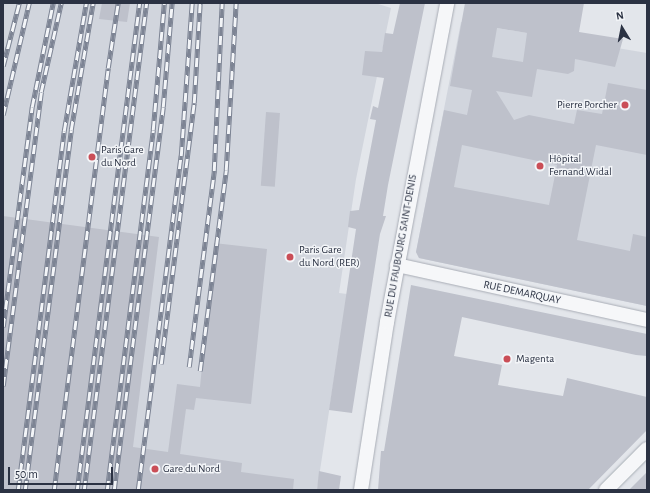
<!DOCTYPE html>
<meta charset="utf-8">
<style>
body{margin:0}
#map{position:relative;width:650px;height:493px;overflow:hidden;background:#e3e6eb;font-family:"Alegreya Sans",sans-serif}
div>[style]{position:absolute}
.built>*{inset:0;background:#d1d5dd}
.building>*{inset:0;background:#bec1cb;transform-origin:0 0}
.roads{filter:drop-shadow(0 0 1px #a8acb5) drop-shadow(0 0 1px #a8acb5)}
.minor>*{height:14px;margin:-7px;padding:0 7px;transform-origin:7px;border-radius:7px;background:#f6f7f9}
.rail>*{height:4.5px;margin-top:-2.25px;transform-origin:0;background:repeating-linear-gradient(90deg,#f3f5f8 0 9px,#7d8494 0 18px);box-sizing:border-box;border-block:1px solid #7d8494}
.dots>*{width:11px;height:11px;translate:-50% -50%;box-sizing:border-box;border:2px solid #f3f5f8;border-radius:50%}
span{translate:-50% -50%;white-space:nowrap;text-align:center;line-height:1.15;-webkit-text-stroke:3px #f3f5f8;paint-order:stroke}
.poi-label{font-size:11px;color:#2b3243}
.right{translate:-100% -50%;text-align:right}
.left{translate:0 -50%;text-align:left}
.street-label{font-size:11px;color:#2b3243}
.frame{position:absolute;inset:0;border:4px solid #2b3243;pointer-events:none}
.north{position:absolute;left:602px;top:8px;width:40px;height:40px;-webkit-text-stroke:3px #f3f5f8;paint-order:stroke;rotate:350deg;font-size:11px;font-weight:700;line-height:16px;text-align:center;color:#2b3243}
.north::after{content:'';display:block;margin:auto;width:14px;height:18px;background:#2b3243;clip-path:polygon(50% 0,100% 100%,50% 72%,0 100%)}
.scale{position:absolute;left:8px;top:467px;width:105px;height:18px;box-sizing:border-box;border:2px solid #2b3243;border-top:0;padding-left:5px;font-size:12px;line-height:14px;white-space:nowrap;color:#2b3243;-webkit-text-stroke:3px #f3f5f8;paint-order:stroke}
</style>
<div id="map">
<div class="built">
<i style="clip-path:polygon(3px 3px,375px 3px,391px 8px,356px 179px,339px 293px,347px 294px,317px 490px,3px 490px)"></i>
<i style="clip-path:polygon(461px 22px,647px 53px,647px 306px,419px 258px,416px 252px)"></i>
</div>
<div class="building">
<i style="clip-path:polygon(102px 3px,130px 3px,127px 22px,99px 19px)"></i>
<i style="clip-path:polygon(400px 3px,425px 3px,388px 185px,383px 216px,386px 216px,380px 234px,352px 413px,329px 410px,356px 229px,348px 227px,350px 211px,359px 210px,376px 120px,370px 119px,373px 106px,378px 108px,384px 78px,362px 75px,365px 51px,382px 52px,385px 33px,393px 34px)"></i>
<i style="clip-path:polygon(evenodd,465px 3px,584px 3px,579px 32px,623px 39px,615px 67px,575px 59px,574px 71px,568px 74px,537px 69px,532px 97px,496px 91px,514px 120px,529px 115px,574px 124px,577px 110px,602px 114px,608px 83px,647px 90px,647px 155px,596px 145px,577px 240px,630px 251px,633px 234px,647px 237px,647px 306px,419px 258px,416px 252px,444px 110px,467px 115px,472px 90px,450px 86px,465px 3px,497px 28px,527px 33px,523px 62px,492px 57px,497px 28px,465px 3px,462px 145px,557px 165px,549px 205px,454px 187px,462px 145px)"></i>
<i style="left:266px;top:112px;width:14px;height:74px;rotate:4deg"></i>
<i style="clip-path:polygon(3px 216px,159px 237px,133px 447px,168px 452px,177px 384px,200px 387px,214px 243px,267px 249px,251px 404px,196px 398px,194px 410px,186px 409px,180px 454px,242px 463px,241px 472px,294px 479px,293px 490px,3px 490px)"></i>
<i style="clip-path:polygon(411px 285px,647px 334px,647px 356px,636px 355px,462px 317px,454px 356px,502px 365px,498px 385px,563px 396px,567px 378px,647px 397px,647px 430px,588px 490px,378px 490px,381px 451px,384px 451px)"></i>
<i style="clip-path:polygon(319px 471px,341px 476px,339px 490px,317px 490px)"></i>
<i style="clip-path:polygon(647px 472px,647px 490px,629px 490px)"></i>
</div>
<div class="roads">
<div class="minor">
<i style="left:397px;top:265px;width:256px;rotate:12.4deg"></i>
<i style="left:361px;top:490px;width:170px;rotate:-81.2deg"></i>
<i style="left:387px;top:322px;width:325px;rotate:-79.3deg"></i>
<i style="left:606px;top:490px;width:58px;rotate:-45deg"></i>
</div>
</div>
<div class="rail">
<i style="left:3px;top:66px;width:65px;rotate:-75.7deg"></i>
<i style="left:3px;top:115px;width:115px;rotate:-76.9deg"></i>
<i style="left:3px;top:327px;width:222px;rotate:-82.5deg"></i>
<i style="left:32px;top:107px;width:106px;rotate:-78.6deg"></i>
<i style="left:161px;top:364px;width:263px;rotate:-82.8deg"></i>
<i style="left:194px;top:103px;width:100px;rotate:-86.6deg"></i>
<i style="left:189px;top:367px;width:198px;rotate:-82.7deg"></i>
<i style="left:214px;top:171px;width:168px;rotate:-87.3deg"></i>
<i style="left:200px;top:371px;width:203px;rotate:-82.6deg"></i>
<i style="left:226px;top:170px;width:167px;rotate:-86.6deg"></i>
<i style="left:3px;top:386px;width:296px;rotate:-82.6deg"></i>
<i style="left:41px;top:92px;width:91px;rotate:-77.3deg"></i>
<i style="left:18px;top:490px;width:362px;rotate:-82.7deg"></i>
<i style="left:64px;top:131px;width:130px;rotate:-80.2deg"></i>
<i style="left:25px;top:490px;width:363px;rotate:-82.7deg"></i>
<i style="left:71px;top:130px;width:129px;rotate:-80.2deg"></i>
<i style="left:54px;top:490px;width:425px;rotate:-82.7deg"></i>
<i style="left:108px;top:68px;width:66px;rotate:-81.3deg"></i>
<i style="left:77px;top:490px;width:491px;rotate:-82.7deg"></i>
<i style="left:84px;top:490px;width:491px;rotate:-82.7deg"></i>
<i style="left:107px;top:490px;width:363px;rotate:-82.7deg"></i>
<i style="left:153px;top:130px;width:127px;rotate:-85deg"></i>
<i style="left:114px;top:490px;width:386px;rotate:-82.7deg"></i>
<i style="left:163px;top:107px;width:104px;rotate:-85.1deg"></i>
<i style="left:138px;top:490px;width:337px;rotate:-82.7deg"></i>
<i style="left:181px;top:156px;width:153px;rotate:-85.9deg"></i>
</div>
<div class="dots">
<i style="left:625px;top:105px;background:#ca4e57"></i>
<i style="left:92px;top:157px;background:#ca4e57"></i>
<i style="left:540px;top:166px;background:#ca4e57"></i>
<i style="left:290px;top:257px;background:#ca4e57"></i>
<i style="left:507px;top:359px;background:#ca4e57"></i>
<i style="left:155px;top:469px;background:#ca4e57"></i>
</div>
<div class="poi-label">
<span class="right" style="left:617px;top:105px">Pierre Porcher</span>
<span class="left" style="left:101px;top:157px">Paris Gare<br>du Nord</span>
<span class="left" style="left:549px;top:166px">Hôpital<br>Fernand Widal</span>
<span class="left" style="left:299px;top:257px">Paris Gare<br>du Nord (RER)</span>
<span class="left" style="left:516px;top:359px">Magenta</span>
<span class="left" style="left:163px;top:469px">Gare du Nord</span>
</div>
<div class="street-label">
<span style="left:401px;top:246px;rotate:-80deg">RUE DU FAUBOURG SAINT-DENIS</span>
<span style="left:522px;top:293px;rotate:12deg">RUE DEMARQUAY</span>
</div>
<div class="frame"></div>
<div class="north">N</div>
<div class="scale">50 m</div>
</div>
